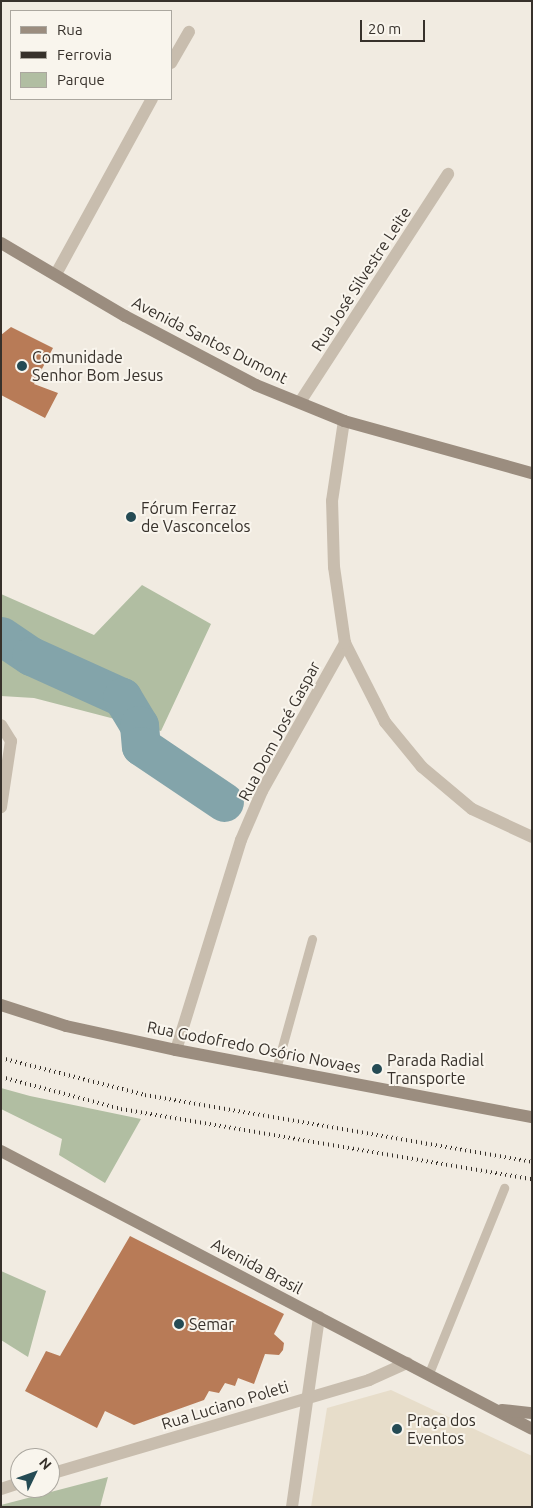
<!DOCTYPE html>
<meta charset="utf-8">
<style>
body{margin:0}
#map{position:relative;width:533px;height:1508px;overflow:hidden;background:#f1ebe1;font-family:Ubuntu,sans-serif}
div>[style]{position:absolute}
.green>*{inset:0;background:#b1bea2}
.plaza>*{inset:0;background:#e7ddca}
.river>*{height:39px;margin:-19.5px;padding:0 19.5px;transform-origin:19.5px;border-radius:19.5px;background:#83a4aa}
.building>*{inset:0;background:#b87b57}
.lane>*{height:9px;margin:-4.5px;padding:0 4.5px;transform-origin:4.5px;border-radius:4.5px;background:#c8bdae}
.street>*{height:12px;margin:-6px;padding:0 6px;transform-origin:6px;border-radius:6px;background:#c8bdae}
.secondary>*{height:12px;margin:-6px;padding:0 6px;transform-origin:6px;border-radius:6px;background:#9b8d7f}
.rail>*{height:4px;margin-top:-2px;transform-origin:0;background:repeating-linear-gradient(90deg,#37312b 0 1px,transparent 0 5px)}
.dots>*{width:14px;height:14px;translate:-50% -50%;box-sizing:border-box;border:2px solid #f9f5ed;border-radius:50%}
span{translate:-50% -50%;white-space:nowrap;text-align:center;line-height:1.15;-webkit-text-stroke:4px #f9f5ed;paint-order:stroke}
.street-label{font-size:16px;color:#37312b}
.poi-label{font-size:16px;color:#37312b}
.left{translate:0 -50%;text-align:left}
.frame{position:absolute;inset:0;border:2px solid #37312b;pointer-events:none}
.legend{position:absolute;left:10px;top:10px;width:162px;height:90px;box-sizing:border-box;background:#f9f5ed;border:1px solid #aba79f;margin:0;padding:6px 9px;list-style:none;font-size:15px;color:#37312b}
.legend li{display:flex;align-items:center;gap:10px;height:25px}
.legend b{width:25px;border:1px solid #aba79f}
.north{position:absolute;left:10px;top:1448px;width:50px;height:50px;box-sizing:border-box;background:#f9f5ed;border:1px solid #aba79f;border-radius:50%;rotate:48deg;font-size:14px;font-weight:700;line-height:20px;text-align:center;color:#37312b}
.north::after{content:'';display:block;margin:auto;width:18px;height:22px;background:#254b54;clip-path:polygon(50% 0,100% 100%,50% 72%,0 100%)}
.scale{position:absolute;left:360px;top:20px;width:65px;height:22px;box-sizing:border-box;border:2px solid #37312b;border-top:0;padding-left:6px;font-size:15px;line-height:18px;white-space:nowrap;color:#37312b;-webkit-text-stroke:4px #f9f5ed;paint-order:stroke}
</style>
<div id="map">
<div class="green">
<i style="clip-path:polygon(142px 585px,211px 624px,161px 731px,34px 698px,1px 696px,1px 594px,94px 635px)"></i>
<i style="clip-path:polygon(1px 1088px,30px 1096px,141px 1119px,105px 1183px,59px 1155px,62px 1139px,1px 1109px)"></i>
<i style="clip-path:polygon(1px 1271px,46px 1291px,28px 1357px,1px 1340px)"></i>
<i style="clip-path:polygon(108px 1477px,100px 1507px,1px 1507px,1px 1505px)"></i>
</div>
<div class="plaza">
<i style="clip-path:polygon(391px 1390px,532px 1456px,532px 1507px,311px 1507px,327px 1408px)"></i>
</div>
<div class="river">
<i style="left:1px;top:636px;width:36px;rotate:34deg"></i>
<i style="left:31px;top:656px;width:100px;rotate:24.3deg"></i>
<i style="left:122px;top:697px;width:33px;rotate:59deg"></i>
<i style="left:139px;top:725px;width:21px;rotate:85deg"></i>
<i style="left:141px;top:746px;width:100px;rotate:34deg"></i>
</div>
<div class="building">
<i style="clip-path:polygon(11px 327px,53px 348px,34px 384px,58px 393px,45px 418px,1px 395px,1px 335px)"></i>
<i style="clip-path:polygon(130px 1236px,284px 1314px,274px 1334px,284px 1343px,283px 1350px,279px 1355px,265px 1354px,254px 1384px,238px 1378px,235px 1386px,225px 1383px,219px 1393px,209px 1391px,204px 1400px,134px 1425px,105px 1411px,97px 1428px,25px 1391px,46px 1351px,60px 1356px)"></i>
</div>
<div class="lane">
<i style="left:276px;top:1069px;width:135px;rotate:-74.5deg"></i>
<i style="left:429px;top:1373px;width:200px;rotate:-67.9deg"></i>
</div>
<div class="street">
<i style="left:171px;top:63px;width:36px;rotate:-60deg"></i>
<i style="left:56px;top:274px;width:200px;rotate:-61.3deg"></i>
<i style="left:300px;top:402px;width:272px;rotate:-57deg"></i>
<i style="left:345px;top:643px;width:89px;rotate:63.1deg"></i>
<i style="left:385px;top:722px;width:58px;rotate:50.6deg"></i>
<i style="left:422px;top:767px;width:65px;rotate:40deg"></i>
<i style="left:472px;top:809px;width:66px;rotate:25deg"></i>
<i style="left:1px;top:725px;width:19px;rotate:58deg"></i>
<i style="left:11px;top:741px;width:67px;rotate:98.6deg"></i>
<i style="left:176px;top:1050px;width:220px;rotate:-72.8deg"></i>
<i style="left:241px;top:840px;width:53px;rotate:-66.8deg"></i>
<i style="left:262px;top:791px;width:170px;rotate:-60.7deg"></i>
<i style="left:345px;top:643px;width:77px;rotate:-98.2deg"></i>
<i style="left:334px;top:567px;width:66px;rotate:-91.7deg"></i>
<i style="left:332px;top:501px;width:81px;rotate:-81.5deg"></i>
<i style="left:50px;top:1474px;width:333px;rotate:-16.4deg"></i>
<i style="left:369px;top:1380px;width:42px;rotate:-24.1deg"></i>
<i style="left:1px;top:1489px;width:20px;rotate:-18deg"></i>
<i style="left:292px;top:1507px;width:192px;rotate:-81.9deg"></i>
</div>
<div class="secondary">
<i style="left:1px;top:243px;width:144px;rotate:30.5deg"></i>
<i style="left:125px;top:316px;width:148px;rotate:27.8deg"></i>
<i style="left:256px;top:385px;width:95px;rotate:22.2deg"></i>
<i style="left:344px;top:421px;width:195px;rotate:15.5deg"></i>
<i style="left:1px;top:1005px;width:68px;rotate:17.9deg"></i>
<i style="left:66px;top:1026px;width:113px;rotate:12.3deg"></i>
<i style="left:176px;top:1050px;width:362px;rotate:10.7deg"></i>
<i style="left:1px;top:1151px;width:599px;rotate:27.63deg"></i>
<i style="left:502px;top:1410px;width:30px;rotate:6deg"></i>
</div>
<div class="rail">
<i style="left:1px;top:1058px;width:149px;rotate:14.4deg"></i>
<i style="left:145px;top:1095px;width:393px;rotate:9.8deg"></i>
<i style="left:1px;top:1077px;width:124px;rotate:14.9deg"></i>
<i style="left:121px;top:1109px;width:417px;rotate:9.7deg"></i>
</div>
<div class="dots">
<i style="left:22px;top:366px;background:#254b54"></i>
<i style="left:131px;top:517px;background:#254b54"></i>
<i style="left:377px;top:1069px;background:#254b54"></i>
<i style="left:179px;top:1324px;background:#254b54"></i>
<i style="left:397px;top:1429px;background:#254b54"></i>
</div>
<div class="street-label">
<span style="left:361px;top:279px;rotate:-57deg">Rua José Silvestre Leite</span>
<span style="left:210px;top:340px;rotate:27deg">Avenida Santos Dumont</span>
<span style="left:279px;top:731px;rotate:-62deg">Rua Dom José Gaspar</span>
<span style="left:254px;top:1047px;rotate:11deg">Rua Godofredo Osório Novaes</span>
<span style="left:257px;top:1266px;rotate:28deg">Avenida Brasil</span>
<span style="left:225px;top:1405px;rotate:-17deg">Rua Luciano Poleti</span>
</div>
<div class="poi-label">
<span class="left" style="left:32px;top:366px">Comunidade<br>Senhor Bom Jesus</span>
<span class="left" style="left:141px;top:517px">Fórum Ferraz<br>de Vasconcelos</span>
<span class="left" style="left:387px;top:1069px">Parada Radial<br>Transporte</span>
<span class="left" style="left:189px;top:1324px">Semar</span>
<span class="left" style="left:407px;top:1429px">Praça dos<br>Eventos</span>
</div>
<div class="frame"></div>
<ul class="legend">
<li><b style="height:6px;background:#9b8d7f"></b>Rua</li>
<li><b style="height:6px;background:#37312b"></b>Ferrovia</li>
<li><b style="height:14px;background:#b1bea2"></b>Parque</li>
</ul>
<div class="north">N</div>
<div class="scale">20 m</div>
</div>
